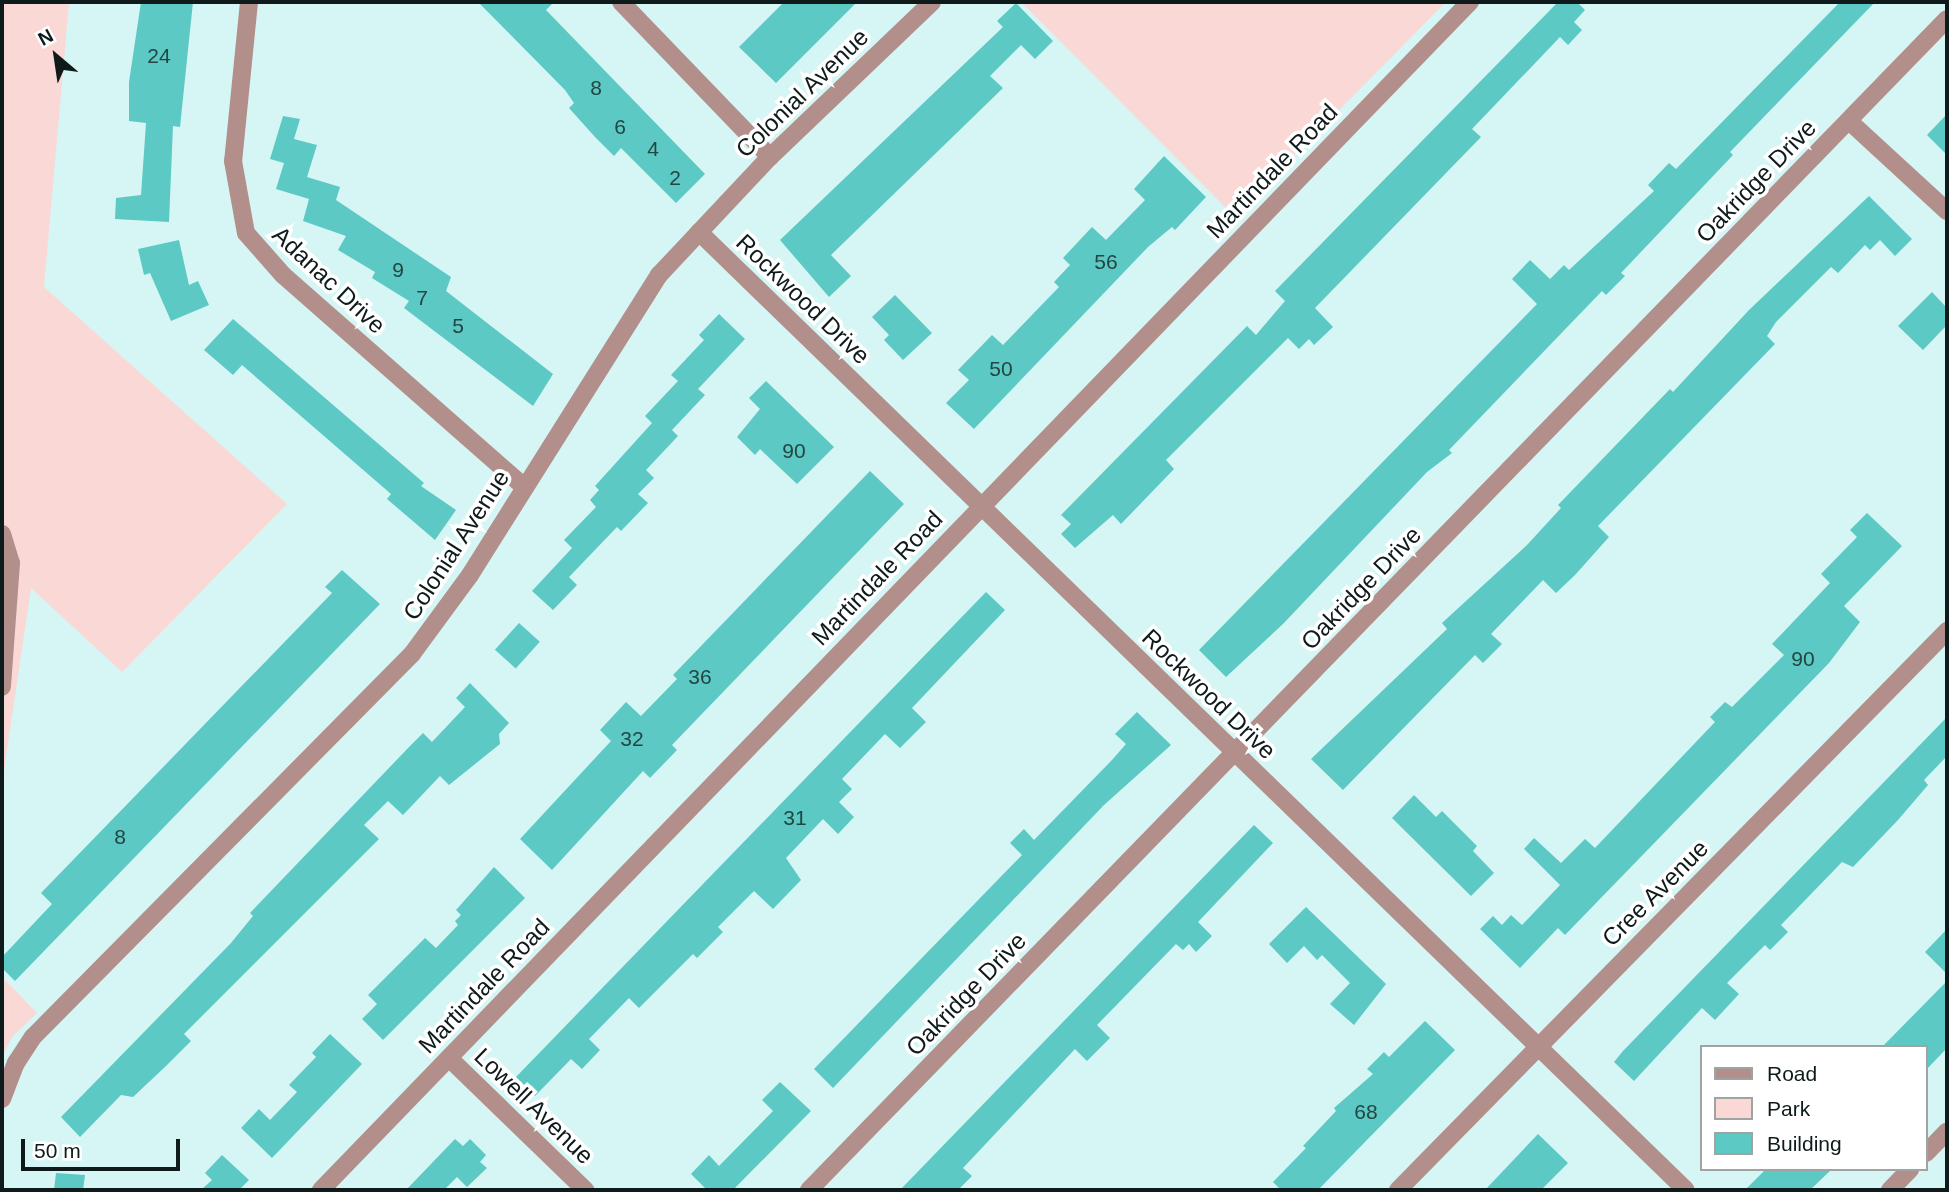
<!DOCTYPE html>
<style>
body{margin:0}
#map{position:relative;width:1949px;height:1192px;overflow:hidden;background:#d5f6f4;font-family:Helvetica,sans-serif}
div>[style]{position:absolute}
.green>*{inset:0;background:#f9d8d5}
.building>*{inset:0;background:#5dc9c4;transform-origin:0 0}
.minor>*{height:18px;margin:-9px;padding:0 9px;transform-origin:9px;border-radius:9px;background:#b38f8b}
span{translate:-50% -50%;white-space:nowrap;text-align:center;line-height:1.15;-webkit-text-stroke:7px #fff;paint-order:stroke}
.number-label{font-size:21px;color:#224644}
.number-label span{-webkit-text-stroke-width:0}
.street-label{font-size:24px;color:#0e1b1a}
.frame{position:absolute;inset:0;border:4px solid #0e1b1a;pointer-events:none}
.legend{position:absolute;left:1700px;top:1045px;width:228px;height:126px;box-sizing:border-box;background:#fff;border:2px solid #9fa4a3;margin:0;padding:9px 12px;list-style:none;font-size:21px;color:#0e1b1a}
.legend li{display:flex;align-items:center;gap:14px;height:35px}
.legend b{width:35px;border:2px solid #9fa4a3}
.north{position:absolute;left:21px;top:21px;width:70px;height:70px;-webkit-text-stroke:5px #fff;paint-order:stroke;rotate:331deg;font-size:19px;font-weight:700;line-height:28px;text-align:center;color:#0e1b1a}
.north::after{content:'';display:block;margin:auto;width:24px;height:32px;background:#0e1b1a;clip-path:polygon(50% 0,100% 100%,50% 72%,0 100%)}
.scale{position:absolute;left:21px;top:1139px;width:159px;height:32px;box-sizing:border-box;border:4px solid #0e1b1a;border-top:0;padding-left:9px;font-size:21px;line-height:24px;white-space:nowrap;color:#0e1b1a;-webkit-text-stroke:5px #fff;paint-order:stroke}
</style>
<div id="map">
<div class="green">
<i style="clip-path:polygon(2px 2px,69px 2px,44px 287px,287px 504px,122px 672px,31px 588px,2px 784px)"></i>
<i style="clip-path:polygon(1021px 2px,1446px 2px,1234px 216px)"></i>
<i style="clip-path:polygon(2px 977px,37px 1013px,13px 1036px,2px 1056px)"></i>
</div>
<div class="building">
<i style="clip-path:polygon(141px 2px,193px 2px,180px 127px,173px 126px,169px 222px,115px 219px,116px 198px,141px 195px,146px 123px,129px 121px,129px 82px)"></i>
<i style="clip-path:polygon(478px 2px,554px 2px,546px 10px,705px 174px,676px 203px,621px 148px,614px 156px,595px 137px,569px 108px,574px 103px,565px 90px)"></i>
<i style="clip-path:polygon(784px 2px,857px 2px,776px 83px,739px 47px)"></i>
<i style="clip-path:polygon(1558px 2px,1577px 2px,1585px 10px,1574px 22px,1582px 30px,1568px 45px,1560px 37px,1472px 129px,1481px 137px,1315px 308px,1333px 327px,1314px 345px,1309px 339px,1299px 349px,1288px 338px,1166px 460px,1174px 469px,1121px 524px,1113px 515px,1075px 548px,1061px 534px,1071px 524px,1061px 515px,1247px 326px,1256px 335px,1285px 301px,1275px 291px)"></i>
<i style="clip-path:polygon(1840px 2px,1875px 2px,1730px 152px,1733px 155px,1621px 273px,1625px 276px,1606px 295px,1602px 291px,1449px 450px,1452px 453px,1427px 472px,1283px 624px,1226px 677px,1199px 650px,1537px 304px,1512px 279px,1530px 260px,1550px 279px,1564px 265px,1569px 270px,1654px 191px,1648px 185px,1669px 163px,1676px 169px)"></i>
<i style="clip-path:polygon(1016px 3px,1053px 41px,1035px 59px,1021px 45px,990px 76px,1003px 88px,831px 255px,851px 276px,829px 297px,780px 240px,1003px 27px,997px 21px)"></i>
<i style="clip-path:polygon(1947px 114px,1947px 155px,1927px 135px)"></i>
<i style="clip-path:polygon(283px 116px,300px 119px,294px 139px,317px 145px,307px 177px,340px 187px,336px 200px,451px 277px,446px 291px,553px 374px,533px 406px,404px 308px,409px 301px,372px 278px,375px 272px,338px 250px,346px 236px,303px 221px,309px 199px,276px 189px,284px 163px,270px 159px)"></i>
<i style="clip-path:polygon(1164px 156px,1206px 197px,1175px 230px,1172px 227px,1148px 247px,974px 429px,946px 403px,969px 380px,958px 370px,992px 335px,1003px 345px,1059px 287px,1054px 282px,1070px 265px,1063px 258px,1092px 227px,1106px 240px,1145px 200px,1134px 189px)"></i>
<i style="clip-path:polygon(1869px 196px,1912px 239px,1895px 256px,1880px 240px,1870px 250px,1865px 245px,1838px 273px,1831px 267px,1776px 322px,1767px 336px,1775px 344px,1598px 526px,1609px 537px,1575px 575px,1556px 593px,1543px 580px,1491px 634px,1502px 644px,1483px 663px,1475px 655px,1343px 790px,1311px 759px,1447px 629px,1442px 623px,1527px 545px,1561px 508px,1558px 505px,1670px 389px,1673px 392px,1749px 310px)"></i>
<i style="clip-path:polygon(179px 240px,189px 285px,198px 281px,209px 305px,171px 321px,150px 273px,144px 275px,138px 249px)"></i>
<i style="clip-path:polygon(1932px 292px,1947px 308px,1947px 325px,1923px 350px,1898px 326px)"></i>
<i style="clip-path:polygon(895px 295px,932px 333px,903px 360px,884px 340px,889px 335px,872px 317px)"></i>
<i style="clip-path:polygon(719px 314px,745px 339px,698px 389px,705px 395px,672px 430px,678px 436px,646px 470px,654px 478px,638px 494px,648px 503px,621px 531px,617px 527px,569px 577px,577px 585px,553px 610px,532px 591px,572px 548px,564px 540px,596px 507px,590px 500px,599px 490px,595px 486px,652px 423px,645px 416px,678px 381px,671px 375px,704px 340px,699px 335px)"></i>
<i style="clip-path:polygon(233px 319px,424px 483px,421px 486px,456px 510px,435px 540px,387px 499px,391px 494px,242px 365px,233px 375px,204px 350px)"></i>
<i style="clip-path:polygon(766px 381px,834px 447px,797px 484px,760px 449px,755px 455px,737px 437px,760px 409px,749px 398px)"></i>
<i style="clip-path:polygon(870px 471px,904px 504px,672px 745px,677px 750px,650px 778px,643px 771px,552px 870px,520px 839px,611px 741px,600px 730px,626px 702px,641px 716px,677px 679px,673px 675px)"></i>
<i style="clip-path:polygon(1867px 513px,1902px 546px,1844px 606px,1860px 622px,1829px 663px,1565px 935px,1558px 928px,1520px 968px,1480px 929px,1493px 916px,1502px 925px,1511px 915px,1522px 925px,1560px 885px,1524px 849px,1534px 838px,1561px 863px,1585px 839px,1595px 848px,1715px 722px,1710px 717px,1725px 702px,1732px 707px,1784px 655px,1772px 644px,1830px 583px,1821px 574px,1857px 537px,1850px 530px)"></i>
<i style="clip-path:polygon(342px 570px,380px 604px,15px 981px,2px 968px,2px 957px,52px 904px,41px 893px,332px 593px,325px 587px)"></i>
<i style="clip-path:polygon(986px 592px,1005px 610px,912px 708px,926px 722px,900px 748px,885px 734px,842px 779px,852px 789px,839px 802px,854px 817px,838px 834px,823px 819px,786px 858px,801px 880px,773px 909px,754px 891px,718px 927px,723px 932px,697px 958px,693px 954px,639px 1008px,629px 998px,589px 1039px,600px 1050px,582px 1069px,571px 1059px,535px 1096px,516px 1077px)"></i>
<i style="left:519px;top:623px;width:28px;height:36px;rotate:42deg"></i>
<i style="clip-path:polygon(470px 683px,509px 723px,499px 734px,500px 744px,449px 785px,440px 776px,403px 815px,388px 801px,364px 825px,379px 839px,184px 1034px,191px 1041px,166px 1066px,133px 1097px,121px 1095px,80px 1137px,61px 1117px,231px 943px,253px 916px,250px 913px,410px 746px,423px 733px,432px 742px,465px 707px,456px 698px)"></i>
<i style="clip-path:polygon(1137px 712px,1171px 745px,1104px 805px,833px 1088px,814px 1069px,1022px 855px,1010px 843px,1024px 829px,1034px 840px,1112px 760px,1126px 744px,1115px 734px)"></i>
<i style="clip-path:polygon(1947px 717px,1947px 756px,1924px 780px,1928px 785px,1898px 820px,1853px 867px,1842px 862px,1781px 925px,1788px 932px,1770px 950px,1765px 945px,1727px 983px,1739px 994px,1715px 1020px,1702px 1008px,1634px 1081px,1614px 1062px,1623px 1051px)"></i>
<i style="clip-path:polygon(1414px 795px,1436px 817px,1442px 811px,1477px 846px,1473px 851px,1494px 873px,1471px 896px,1392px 818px)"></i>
<i style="clip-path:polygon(1254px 825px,1273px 843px,1198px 922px,1212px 936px,1196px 952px,1189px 944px,1183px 950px,1176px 944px,1097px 1025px,1110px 1038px,1087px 1061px,1075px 1049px,963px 1168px,972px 1176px,958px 1190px,900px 1190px)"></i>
<i style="clip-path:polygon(494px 867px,525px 898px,383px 1040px,362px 1019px,377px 1004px,368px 995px,425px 938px,436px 948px,458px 925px,455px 921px,461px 915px,456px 910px)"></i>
<i style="clip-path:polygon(1306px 907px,1386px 984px,1354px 1025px,1330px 1004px,1350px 983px,1322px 955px,1317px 960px,1304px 946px,1287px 963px,1269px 944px)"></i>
<i style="clip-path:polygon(1947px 929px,1947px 974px,1925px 952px)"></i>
<i style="clip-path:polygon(1947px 981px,1947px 1048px,1926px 1070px,1926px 1047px,1882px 1047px)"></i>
<i style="clip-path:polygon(1425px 1021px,1455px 1050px,1318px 1190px,1281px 1190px,1273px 1182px,1306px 1148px,1303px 1146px,1336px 1111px,1334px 1108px,1373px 1074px,1367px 1069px,1384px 1052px,1389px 1057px)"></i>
<i style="clip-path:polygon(330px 1034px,362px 1064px,272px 1158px,241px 1128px,259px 1109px,270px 1120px,297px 1092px,289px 1085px,316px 1057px,312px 1053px)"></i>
<i style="clip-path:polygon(780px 1082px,811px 1111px,733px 1190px,707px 1190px,691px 1174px,709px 1155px,719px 1166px,773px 1111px,762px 1100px)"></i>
<i style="clip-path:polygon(1538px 1134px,1568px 1163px,1541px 1190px,1485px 1190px)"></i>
<i style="clip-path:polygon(455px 1139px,463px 1146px,470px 1139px,486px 1155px,480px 1162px,487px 1168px,467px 1187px,457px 1177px,444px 1190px,406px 1190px)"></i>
<i style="clip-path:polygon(222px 1155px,249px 1180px,239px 1190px,201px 1190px,212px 1180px,205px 1173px)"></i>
<i style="clip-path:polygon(1766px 1169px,1832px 1169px,1810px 1190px,1745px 1190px)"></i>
<i style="clip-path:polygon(56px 1173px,85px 1175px,83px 1190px,54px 1190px)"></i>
</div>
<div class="minor">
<i style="left:249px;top:2px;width:160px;rotate:95.7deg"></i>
<i style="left:233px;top:161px;width:73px;rotate:79.8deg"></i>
<i style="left:246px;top:233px;width:56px;rotate:48.6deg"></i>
<i style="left:283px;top:275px;width:321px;rotate:41.3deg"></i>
<i style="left:621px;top:2px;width:215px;rotate:46.1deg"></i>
<i style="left:1849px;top:121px;width:133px;rotate:42.6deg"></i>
<i style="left:699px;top:232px;width:1375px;rotate:44.15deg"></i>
<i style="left:2px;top:534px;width:30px;rotate:73deg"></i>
<i style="left:11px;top:563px;width:124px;rotate:94.2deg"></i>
<i style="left:449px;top:1058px;width:190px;rotate:44.1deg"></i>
<i style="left:2px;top:1099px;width:39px;rotate:-69deg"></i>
<i style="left:16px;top:1063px;width:31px;rotate:-57deg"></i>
<i style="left:33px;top:1037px;width:539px;rotate:-45.3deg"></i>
<i style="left:412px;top:654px;width:98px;rotate:-53.7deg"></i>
<i style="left:470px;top:575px;width:355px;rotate:-57.8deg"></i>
<i style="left:659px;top:275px;width:162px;rotate:-46.8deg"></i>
<i style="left:770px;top:157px;width:224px;rotate:-43.7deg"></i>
<i style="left:1926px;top:1153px;width:30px;rotate:-46deg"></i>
<i style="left:321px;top:1190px;width:1653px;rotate:-45.96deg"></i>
<i style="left:809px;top:1190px;width:1633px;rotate:-45.82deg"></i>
<i style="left:1398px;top:1190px;width:784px;rotate:-45.52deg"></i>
<i style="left:1890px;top:1190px;width:29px;rotate:-46deg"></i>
</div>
<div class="number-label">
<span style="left:159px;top:56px">24</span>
<span style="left:596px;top:88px">8</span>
<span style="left:620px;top:127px">6</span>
<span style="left:653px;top:149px">4</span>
<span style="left:675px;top:178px">2</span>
<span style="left:1106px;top:262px">56</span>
<span style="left:398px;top:270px">9</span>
<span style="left:422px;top:298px">7</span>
<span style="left:458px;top:326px">5</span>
<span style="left:1001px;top:369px">50</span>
<span style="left:794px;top:451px">90</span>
<span style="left:1803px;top:659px">90</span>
<span style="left:700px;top:677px">36</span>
<span style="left:632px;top:739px">32</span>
<span style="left:795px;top:818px">31</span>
<span style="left:120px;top:837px">8</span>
<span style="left:1366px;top:1112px">68</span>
</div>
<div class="street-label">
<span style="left:802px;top:93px;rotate:-44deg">Colonial Avenue</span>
<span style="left:1272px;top:171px;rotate:-46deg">Martindale Road</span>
<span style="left:1756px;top:181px;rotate:-46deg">Oakridge Drive</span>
<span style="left:329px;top:280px;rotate:43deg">Adanac Drive</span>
<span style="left:803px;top:299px;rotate:44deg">Rockwood Drive</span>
<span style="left:456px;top:545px;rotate:-57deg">Colonial Avenue</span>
<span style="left:877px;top:578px;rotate:-46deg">Martindale Road</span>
<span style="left:1361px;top:588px;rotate:-46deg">Oakridge Drive</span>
<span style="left:1209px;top:694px;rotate:44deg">Rockwood Drive</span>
<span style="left:1655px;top:893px;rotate:-45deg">Cree Avenue</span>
<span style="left:484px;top:986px;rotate:-46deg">Martindale Road</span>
<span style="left:966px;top:994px;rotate:-46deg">Oakridge Drive</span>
<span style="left:534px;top:1106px;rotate:44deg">Lowell Avenue</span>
</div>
<div class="frame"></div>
<ul class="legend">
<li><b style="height:9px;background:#b38f8b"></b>Road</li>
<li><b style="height:19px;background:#f9d8d5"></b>Park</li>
<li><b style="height:19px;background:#5dc9c4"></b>Building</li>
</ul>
<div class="north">N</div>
<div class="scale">50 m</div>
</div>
